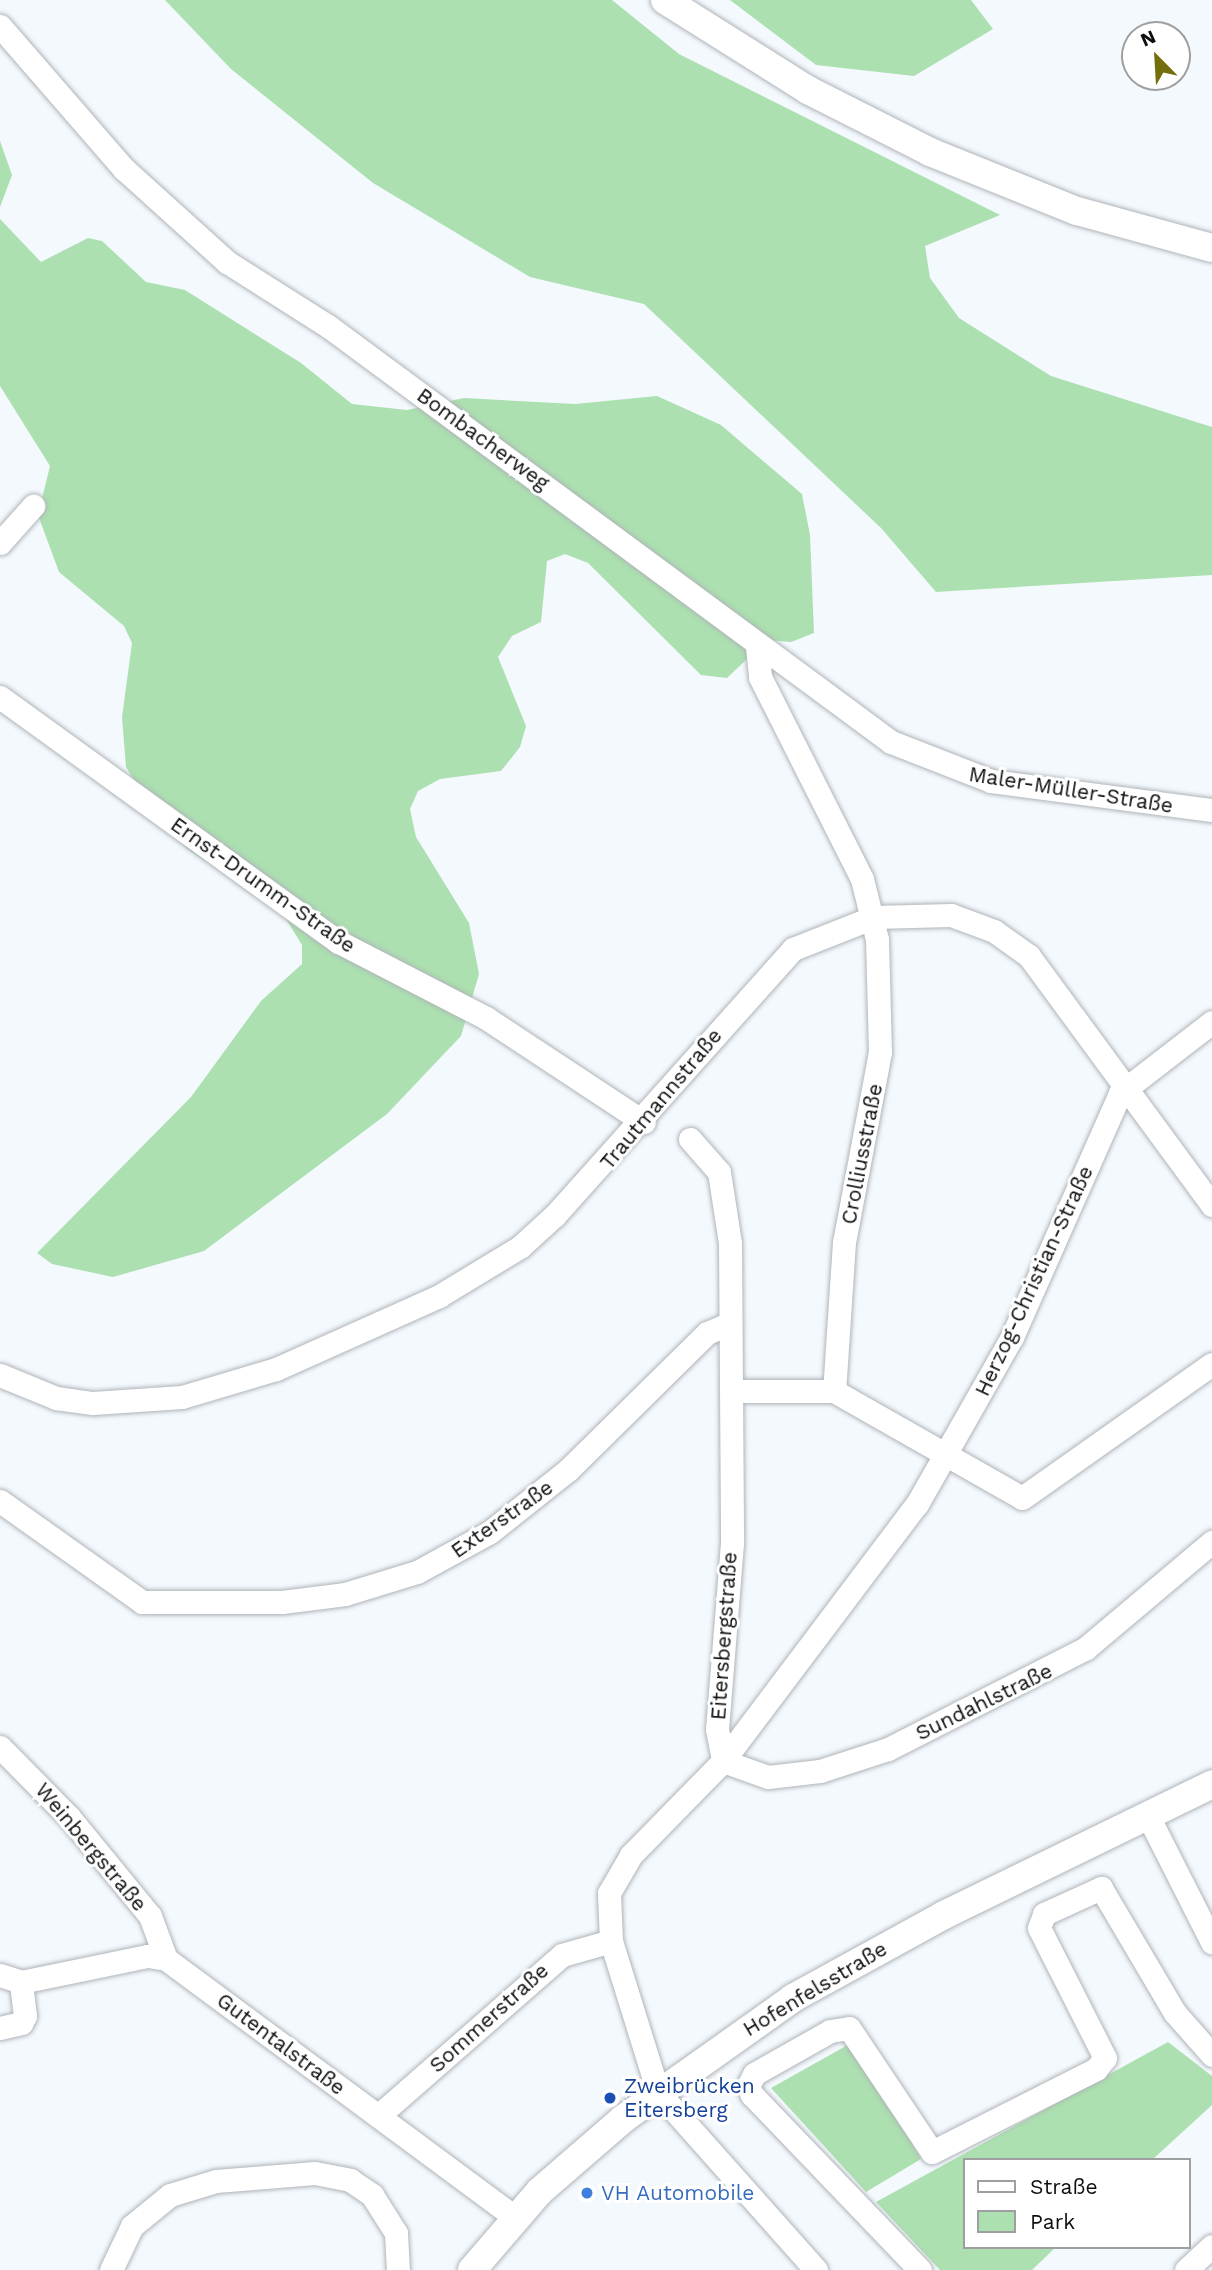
<!DOCTYPE html>
<meta charset="utf-8">
<style>
body{margin:0}
#map{position:relative;width:1212px;height:2270px;overflow:hidden;background:#f4f9fe;font-family:"Work Sans",sans-serif}
div>[style]{position:absolute}
.green>*{inset:0;background:#ace0b0}
.roads{filter:drop-shadow(0 0 2px #afb4b8) drop-shadow(0 0 2px #afb4b8)}
.minor>*{height:23px;margin:-11.5px;padding:0 11.5px;transform-origin:11.5px;border-radius:11.5px;background:#fff}
.major>*{height:28px;margin:-14px;padding:0 14px;transform-origin:14px;border-radius:14px;background:#fff}
.dots>*{width:19px;height:19px;translate:-50% -50%;box-sizing:border-box;border:4px solid #fff;border-radius:50%}
span{translate:-50% -50%;white-space:nowrap;text-align:center;line-height:1.15;-webkit-text-stroke:6px #fff;paint-order:stroke}
.street-label{font-size:21px;color:#0d0e10}
.transit-label{font-size:21px;color:#164399}
.left{translate:0 -50%;text-align:left}
.shop-label{font-size:21px;color:#366cbe}
.legend{position:absolute;left:963px;top:2158px;width:228px;height:91px;box-sizing:border-box;background:#fff;border:2px solid #9e9f9f;margin:0;padding:9px 12px;list-style:none;font-size:21px;color:#0d0e10}
.legend li{display:flex;align-items:center;gap:14px;height:35px}
.legend b{width:35px;border:2px solid #9e9f9f}
.north{position:absolute;left:1121px;top:21px;width:70px;height:70px;box-sizing:border-box;background:#fff;border:2px solid #9e9f9f;border-radius:50%;rotate:336deg;font-size:19px;font-weight:700;line-height:28px;text-align:center;color:#0d0e10}
.north::after{content:'';display:block;margin:auto;width:24px;height:32px;background:#756e0d;clip-path:polygon(50% 0,100% 100%,50% 72%,0 100%)}
</style>
<div id="map">
<div class="green">
<i style="clip-path:polygon(165px 0,612px 0,679px 54px,1000px 215px,925px 246px,930px 278px,959px 318px,1051px 376px,1212px 427px,1212px 575px,936px 592px,881px 528px,644px 304px,530px 277px,373px 183px,231px 69px)"></i>
<i style="clip-path:polygon(730px 0,971px 0,993px 29px,914px 76px,816px 65px)"></i>
<i style="clip-path:polygon(0 141px,12px 175px,0 207px)"></i>
<i style="clip-path:polygon(0 219px,41px 262px,88px 238px,102px 241px,146px 282px,185px 290px,301px 363px,352px 404px,407px 410px,464px 398px,575px 404px,657px 396px,721px 425px,802px 494px,810px 535px,814px 633px,791px 642px,767px 640px,727px 678px,701px 675px,588px 563px,565px 554px,547px 561px,541px 622px,512px 636px,498px 657px,526px 726px,520px 747px,501px 771px,440px 779px,418px 791px,410px 809px,416px 837px,469px 923px,479px 974px,461px 1036px,387px 1114px,204px 1251px,113px 1277px,52px 1264px,37px 1253px,191px 1097px,261px 1001px,302px 964px,302px 945px,281px 911px,187px 849px,158px 819px,126px 767px,122px 717px,132px 643px,124px 626px,59px 572px,38px 515px,50px 466px,0 386px)"></i>
<i style="clip-path:polygon(853px 2042px,921px 2159px,866px 2192px,771px 2088px)"></i>
<i style="clip-path:polygon(1168px 2042px,1212px 2076px,1212px 2105px,1152px 2160px,965px 2160px,965px 2247px,1056px 2247px,1032px 2270px,940px 2270px,876px 2202px)"></i>
</div>
<div class="roads">
<div class="minor">
<i style="left:0;top:26px;width:189px;rotate:49.1deg"></i>
<i style="left:124px;top:169px;width:139px;rotate:42.1deg"></i>
<i style="left:227px;top:262px;width:120px;rotate:32.4deg"></i>
<i style="left:328px;top:326px;width:700px;rotate:36.46deg"></i>
<i style="left:891px;top:742px;width:107px;rotate:21.3deg"></i>
<i style="left:991px;top:781px;width:223px;rotate:7.5deg"></i>
<i style="left:0;top:543px;width:50px;rotate:-48.3deg"></i>
<i style="left:757px;top:647px;width:30px;rotate:84deg"></i>
<i style="left:760px;top:677px;width:226px;rotate:63.2deg"></i>
<i style="left:862px;top:879px;width:62px;rotate:76deg"></i>
<i style="left:877px;top:939px;width:113px;rotate:88.5deg"></i>
<i style="left:880px;top:1052px;width:193px;rotate:100.7deg"></i>
<i style="left:844px;top:1242px;width:149px;rotate:93.8deg"></i>
<i style="left:0;top:697px;width:418px;rotate:35.9deg"></i>
<i style="left:339px;top:942px;width:165px;rotate:27.3deg"></i>
<i style="left:486px;top:1018px;width:189px;rotate:33.4deg"></i>
<i style="left:690px;top:1139px;width:44px;rotate:48.7deg"></i>
<i style="left:719px;top:1172px;width:72px;rotate:81.2deg"></i>
<i style="left:730px;top:1243px;width:300px;rotate:89.6deg"></i>
<i style="left:732px;top:1543px;width:187px;rotate:94.6deg"></i>
<i style="left:717px;top:1729px;width:33px;rotate:79deg"></i>
<i style="left:0;top:1375px;width:61px;rotate:22.3deg"></i>
<i style="left:56px;top:1398px;width:37px;rotate:8deg"></i>
<i style="left:93px;top:1403px;width:89px;rotate:-3.9deg"></i>
<i style="left:182px;top:1397px;width:98px;rotate:-16.6deg"></i>
<i style="left:276px;top:1369px;width:179px;rotate:-24.1deg"></i>
<i style="left:439px;top:1296px;width:95px;rotate:-31.2deg"></i>
<i style="left:520px;top:1247px;width:47px;rotate:-42.4deg"></i>
<i style="left:555px;top:1215px;width:357px;rotate:-48.2deg"></i>
<i style="left:793px;top:949px;width:87px;rotate:-21.6deg"></i>
<i style="left:874px;top:917px;width:77px;rotate:-1.5deg"></i>
<i style="left:951px;top:915px;width:46px;rotate:20.4deg"></i>
<i style="left:994px;top:931px;width:43px;rotate:35.5deg"></i>
<i style="left:1029px;top:956px;width:309px;rotate:53.7deg"></i>
<i style="left:731px;top:1391px;width:103px"></i>
<i style="left:834px;top:1391px;width:216px;rotate:29.6deg"></i>
<i style="left:1022px;top:1498px;width:232px;rotate:-35.2deg"></i>
<i style="left:0;top:1501px;width:174px;rotate:35.4deg"></i>
<i style="left:142px;top:1602px;width:140px"></i>
<i style="left:282px;top:1602px;width:64px;rotate:-7.2deg"></i>
<i style="left:345px;top:1594px;width:75px;rotate:-17deg"></i>
<i style="left:417px;top:1572px;width:83px;rotate:-28.7deg"></i>
<i style="left:490px;top:1532px;width:100px;rotate:-38.5deg"></i>
<i style="left:568px;top:1470px;width:195px;rotate:-44.6deg"></i>
<i style="left:707px;top:1333px;width:25px;rotate:-23deg"></i>
<i style="left:0;top:1747px;width:98px;rotate:45.4deg"></i>
<i style="left:69px;top:1817px;width:128px;rotate:50.7deg"></i>
<i style="left:150px;top:1916px;width:46px;rotate:69.6deg"></i>
<i style="left:723px;top:1761px;width:48px;rotate:19.6deg"></i>
<i style="left:768px;top:1777px;width:52px;rotate:-6.6deg"></i>
<i style="left:820px;top:1771px;width:71px;rotate:-17.9deg"></i>
<i style="left:888px;top:1749px;width:222px;rotate:-27deg"></i>
<i style="left:1086px;top:1648px;width:165px;rotate:-40.1deg"></i>
<i style="left:1147px;top:1814px;width:144px;rotate:63.1deg"></i>
<i style="left:0;top:1975px;width:22px;rotate:18deg"></i>
<i style="left:21px;top:1982px;width:130px;rotate:-11.6deg"></i>
<i style="left:148px;top:1956px;width:18px;rotate:9deg"></i>
<i style="left:166px;top:1959px;width:434px;rotate:36.5deg"></i>
<i style="left:0;top:2028px;width:22px;rotate:-13deg"></i>
<i style="left:21px;top:2023px;width:8px;rotate:-60deg"></i>
<i style="left:25px;top:2016px;width:34px;rotate:-97deg"></i>
<i style="left:378px;top:2116px;width:244px;rotate:-41.2deg"></i>
<i style="left:562px;top:1955px;width:51px;rotate:-15.9deg"></i>
<i style="left:111px;top:2270px;width:49px;rotate:-64.5deg"></i>
<i style="left:132px;top:2226px;width:49px;rotate:-39.2deg"></i>
<i style="left:170px;top:2195px;width:48px;rotate:-16.9deg"></i>
<i style="left:216px;top:2181px;width:99px;rotate:-4.6deg"></i>
<i style="left:315px;top:2173px;width:36px;rotate:11deg"></i>
<i style="left:350px;top:2180px;width:27px;rotate:34deg"></i>
<i style="left:372px;top:2195px;width:45px;rotate:57.7deg"></i>
<i style="left:396px;top:2233px;width:37px;rotate:87deg"></i>
<i style="left:816px;top:2270px;width:238px;rotate:-131.6deg"></i>
<i style="left:658px;top:2092px;width:158px;rotate:-107.3deg"></i>
<i style="left:611px;top:1941px;width:48px;rotate:-92.4deg"></i>
<i style="left:609px;top:1893px;width:44px;rotate:-59.9deg"></i>
<i style="left:631px;top:1855px;width:132px;rotate:-45.6deg"></i>
<i style="left:723px;top:1761px;width:322px;rotate:-53deg"></i>
<i style="left:917px;top:1504px;width:192px;rotate:-60.4deg"></i>
<i style="left:1012px;top:1337px;width:267px;rotate:-66.1deg"></i>
<i style="left:1120px;top:1093px;width:116px;rotate:-37.7deg"></i>
<i style="left:920px;top:2270px;width:243px;rotate:-133.8deg"></i>
<i style="left:752px;top:2095px;width:10px;rotate:-114deg"></i>
<i style="left:748px;top:2086px;width:13px;rotate:-63deg"></i>
<i style="left:754px;top:2074px;width:87px;rotate:-29.5deg"></i>
<i style="left:830px;top:2031px;width:19px;rotate:-9deg"></i>
<i style="left:849px;top:2028px;width:149px;rotate:56.2deg"></i>
<i style="left:932px;top:2152px;width:184px;rotate:-26.8deg"></i>
<i style="left:1096px;top:2069px;width:14px;rotate:-51deg"></i>
<i style="left:1105px;top:2058px;width:146px;rotate:-116.9deg"></i>
<i style="left:1039px;top:1928px;width:15px;rotate:-70deg"></i>
<i style="left:1044px;top:1914px;width:63px;rotate:-24.5deg"></i>
<i style="left:1101px;top:1888px;width:145px;rotate:59.4deg"></i>
<i style="left:1175px;top:2013px;width:56px;rotate:48.6deg"></i>
<i style="left:1186px;top:2270px;width:35px;rotate:-43deg"></i>
</div>
<div class="major">
<i style="left:665px;top:0;width:169px;rotate:32.2deg"></i>
<i style="left:808px;top:90px;width:137px;rotate:26.9deg"></i>
<i style="left:930px;top:152px;width:158px;rotate:21.9deg"></i>
<i style="left:1077px;top:211px;width:140px;rotate:15.3deg"></i>
<i style="left:472px;top:2270px;width:104px;rotate:-49.3deg"></i>
<i style="left:540px;top:2191px;width:110px;rotate:-40.9deg"></i>
<i style="left:623px;top:2119px;width:209px;rotate:-35.4deg"></i>
<i style="left:793px;top:1998px;width:172px;rotate:-28.8deg"></i>
<i style="left:944px;top:1915px;width:298px;rotate:-26deg"></i>
</div>
</div>
<div class="dots">
<i style="left:610px;top:2098px;background:#1a4fb4"></i>
<i style="left:587px;top:2193px;background:#3f7fe0"></i>
</div>
<div class="street-label">
<span style="left:483px;top:439px;rotate:36deg">Bombacherweg</span>
<span style="left:1071px;top:790px;rotate:9deg">Maler-Müller-Straße</span>
<span style="left:263px;top:885px;rotate:35deg">Ernst-Drumm-Straße</span>
<span style="left:661px;top:1099px;rotate:-50deg">Trautmannstraße</span>
<span style="left:862px;top:1154px;rotate:-79deg">Crolliusstraße</span>
<span style="left:1034px;top:1281px;rotate:-65deg">Herzog-Christian-Straße</span>
<span style="left:502px;top:1519px;rotate:-35deg">Exterstraße</span>
<span style="left:724px;top:1636px;rotate:-86deg">Eitersbergstraße</span>
<span style="left:984px;top:1702px;rotate:-26deg">Sundahlstraße</span>
<span style="left:91px;top:1847px;rotate:50deg">Weinbergstraße</span>
<span style="left:815px;top:1989px;rotate:-31deg">Hofenfelsstraße</span>
<span style="left:489px;top:2018px;rotate:-42deg">Sommerstraße</span>
<span style="left:281px;top:2044px;rotate:37deg">Gutentalstraße</span>
</div>
<div class="transit-label">
<span class="left" style="left:624px;top:2098px">Zweibrücken<br>Eitersberg</span>
</div>
<div class="shop-label">
<span class="left" style="left:601px;top:2193px">VH Automobile</span>
</div>
<ul class="legend">
<li><b style="height:9px;background:#fff"></b>Straße</li>
<li><b style="height:19px;background:#ace0b0"></b>Park</li>
</ul>
<div class="north">N</div>
</div>
